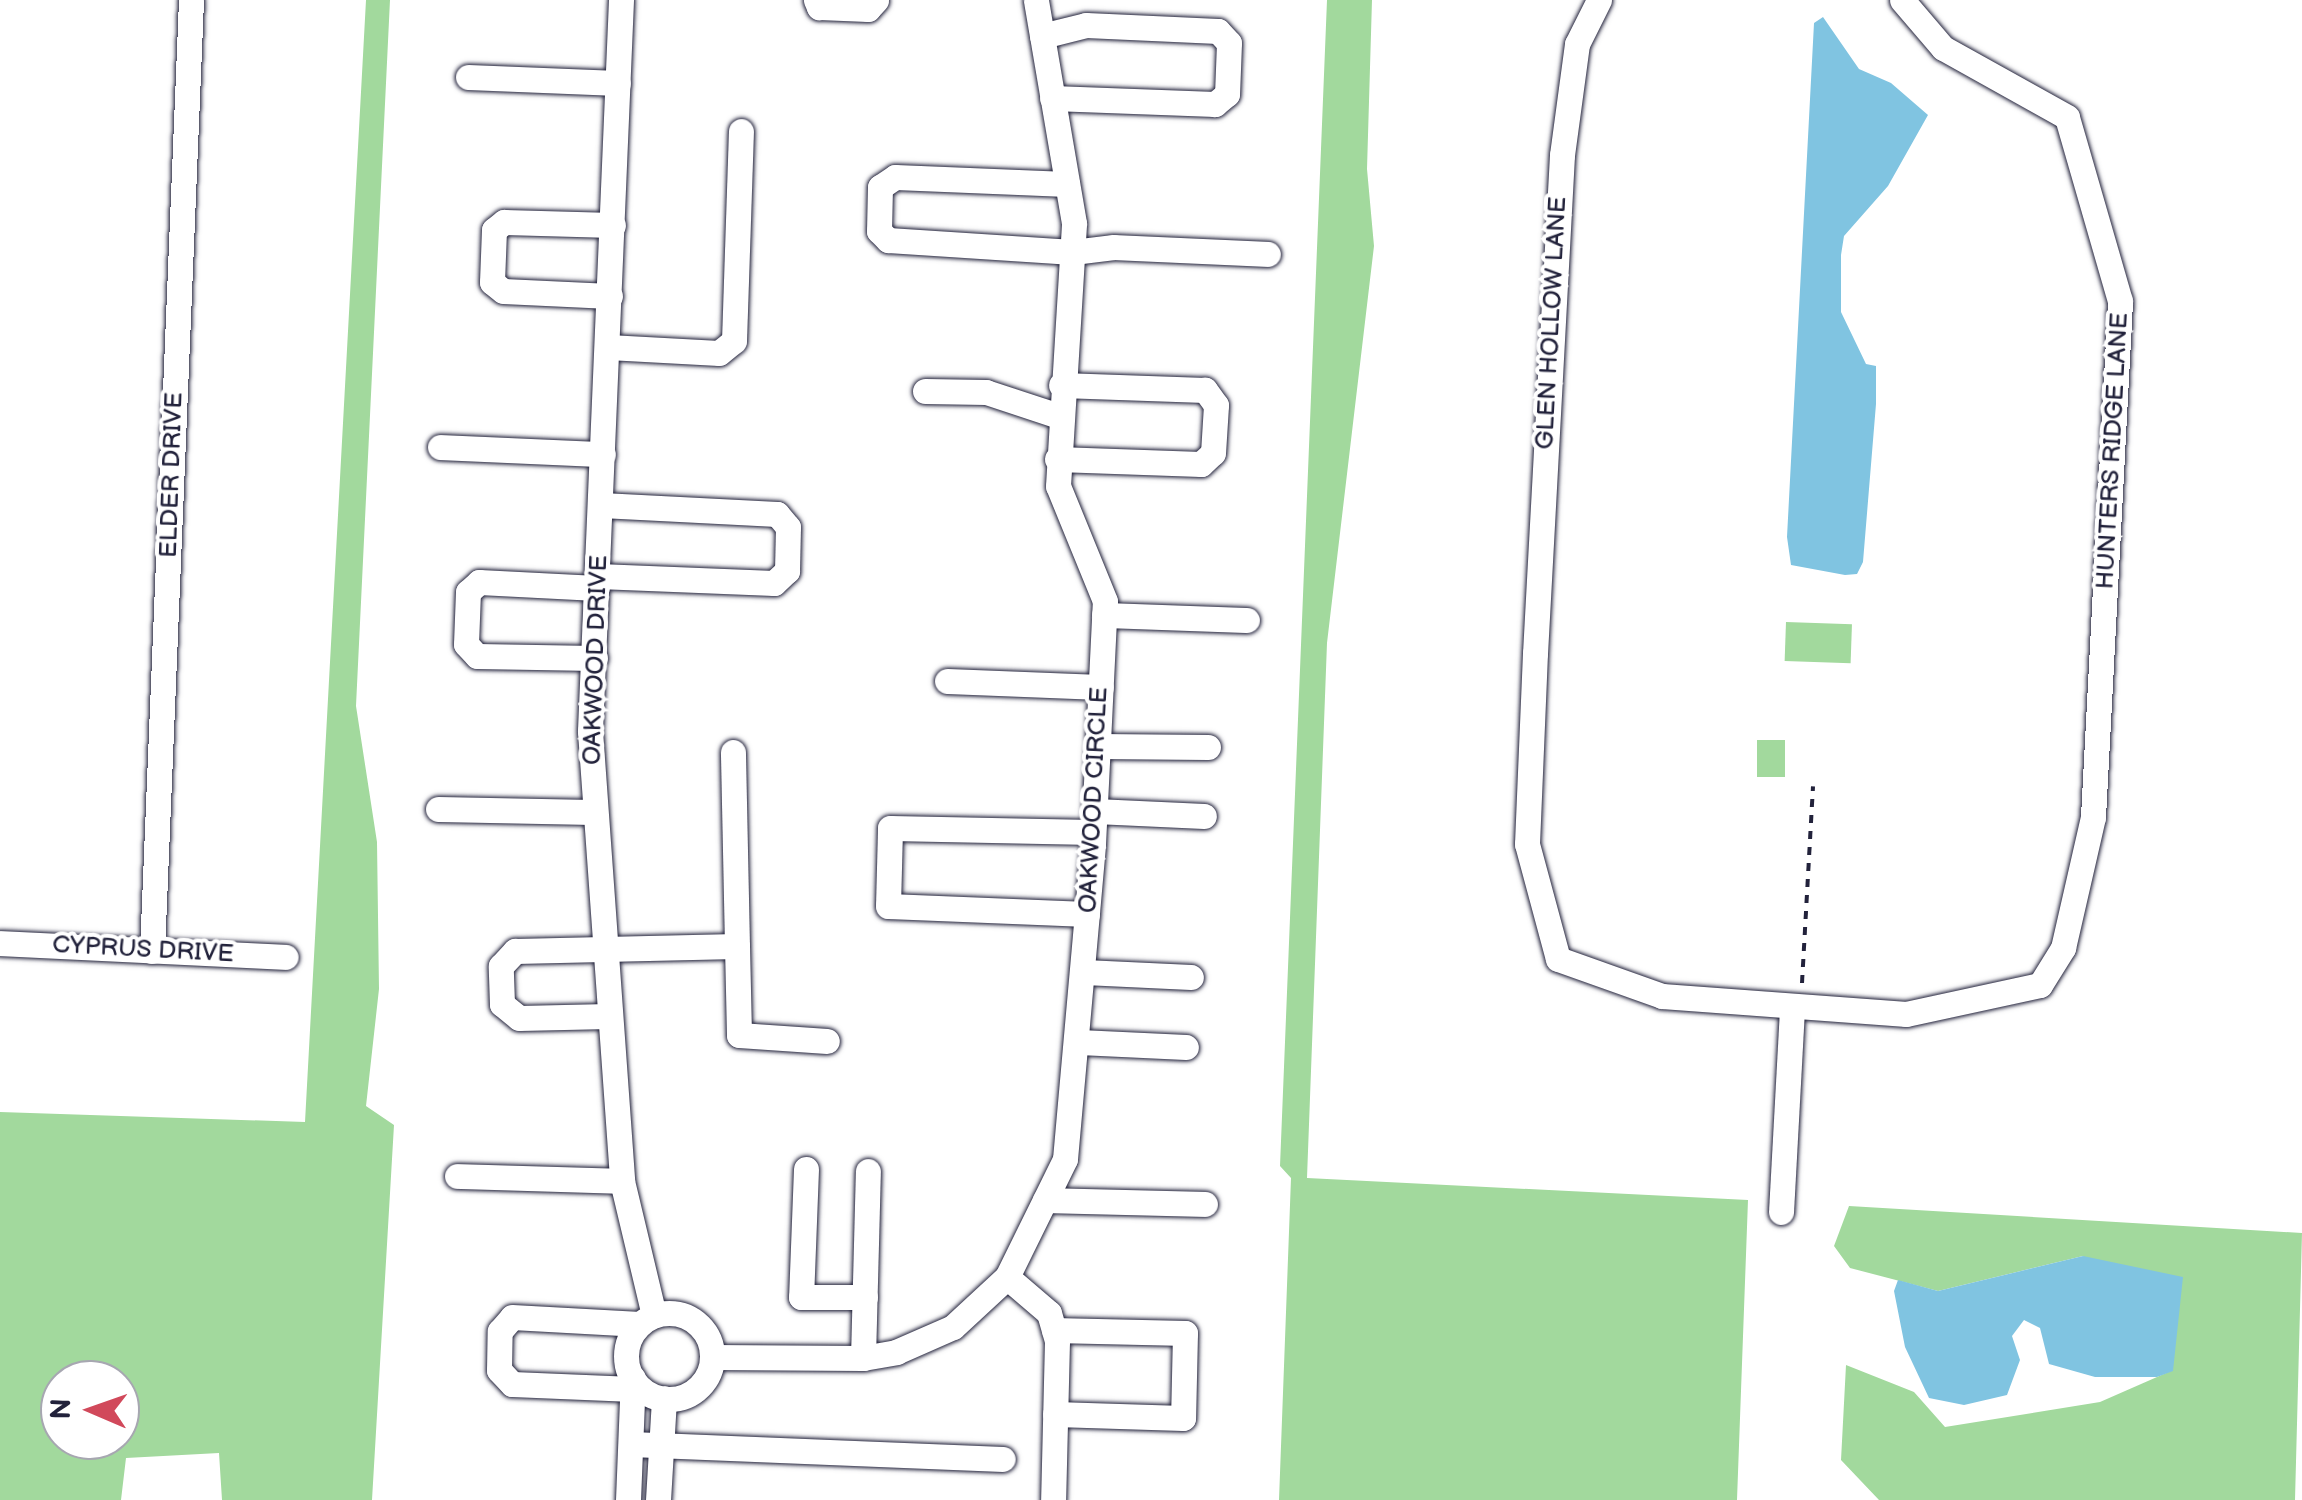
<!DOCTYPE html>
<style>
body{margin:0}
#map{position:relative;width:2302px;height:1500px;overflow:hidden;background:#fff;font-family:"Balsamiq Sans",sans-serif}
div>[style]{position:absolute}
.green>*{inset:0;background:#a2d99d;transform-origin:0 0}
.water>*{inset:0;background:#80c4e1}
.path>*{height:4px;margin-top:-2px;transform-origin:0;background:repeating-linear-gradient(90deg,#22223b 0 8px,transparent 0 16px)}
.roads{filter:drop-shadow(0 0 2px #22223b) drop-shadow(0 0 2px #22223b)}
.minor>*{height:25px;margin:-12.5px;padding:0 12.5px;transform-origin:12.5px;border-radius:12.5px;background:#fff}
.minor>.ring{margin:-12.5px;padding:0;box-sizing:content-box;background:none;border:25px solid #fff;border-radius:50%}
span{translate:-50% -50%;white-space:nowrap;text-align:center;line-height:1.15;-webkit-text-stroke:8px #fff;paint-order:stroke}
.street-label{font-size:25px;color:#22223b}
.north{position:absolute;left:40px;top:1360px;width:100px;height:100px;box-sizing:border-box;background:#fff;border:2px solid #a7a7b1;border-radius:50%;rotate:272deg;font-size:28px;font-weight:700;line-height:40px;text-align:center;color:#22223b}
.north::after{content:'';display:block;margin:auto;width:35px;height:45px;background:#d1495b;clip-path:polygon(50% 0,100% 100%,50% 72%,0 100%)}
</style>
<div id="map">
<div class="green">
<i style="clip-path:polygon(evenodd,366px 0,390px 0,356px 706px,377px 842px,379px 989px,366px 1106px,394px 1125px,372px 1500px,222px 1500px,219px 1453px,126px 1458px,121px 1500px,0 1500px,0 1112px,305px 1122px,366px 0,60px 1380px,120px 1380px,120px 1440px,60px 1440px,60px 1380px)"></i>
<i style="clip-path:polygon(1327px 0,1372px 0,1367px 169px,1374px 246px,1327px 643px,1307px 1178px,1748px 1200px,1737px 1500px,1279px 1500px,1291px 1178px,1280px 1166px)"></i>
<i style="left:1786px;top:622px;width:66px;height:39px;rotate:2deg"></i>
<i style="left:1785px;top:740px;width:37px;height:28px;rotate:90deg"></i>
<i style="clip-path:polygon(1849px 1206px,2302px 1233px,2295px 1500px,1879px 1500px,1841px 1460px,1846px 1365px,1914px 1392px,1945px 1427px,2100px 1402px,2173px 1370px,2083px 1256px,1938px 1291px,1850px 1268px,1834px 1246px)"></i>
</div>
<div class="water">
<i style="clip-path:polygon(1823px 17px,1859px 69px,1891px 83px,1928px 115px,1888px 186px,1844px 236px,1841px 255px,1841px 312px,1866px 364px,1876px 366px,1876px 404px,1863px 562px,1857px 574px,1845px 575px,1791px 565px,1787px 537px,1814px 23px)"></i>
<i style="clip-path:polygon(2083px 1256px,2183px 1277px,2173px 1371px,2157px 1377px,2095px 1377px,2049px 1364px,2040px 1328px,2024px 1320px,2012px 1336px,2020px 1360px,2007px 1395px,1964px 1405px,1929px 1398px,1905px 1347px,1894px 1291px,1898px 1280px,1938px 1291px)"></i>
</div>
<div class="path">
<i style="left:1802px;top:983px;width:197px;rotate:-86.8deg"></i>
</div>
<div class="roads">
<div class="minor">
<i style="left:621px;top:0;width:732px;rotate:92.43deg"></i>
<i style="left:590px;top:731px;width:451px;rotate:85.9deg"></i>
<i style="left:622px;top:1181px;width:138px;rotate:76.6deg"></i>
<i style="left:816px;top:0;width:8px;rotate:67deg"></i>
<i style="left:819px;top:7px;width:49px;rotate:2.3deg"></i>
<i style="left:868px;top:9px;width:12px;rotate:-48deg"></i>
<i style="left:1599px;top:0;width:49px;rotate:116.6deg"></i>
<i style="left:1577px;top:44px;width:112px;rotate:97.7deg"></i>
<i style="left:1562px;top:155px;width:499px;rotate:93.1deg"></i>
<i style="left:1535px;top:653px;width:191px;rotate:92.4deg"></i>
<i style="left:1527px;top:844px;width:119px;rotate:74.9deg"></i>
<i style="left:1558px;top:959px;width:110px;rotate:19.6deg"></i>
<i style="left:1662px;top:996px;width:245px;rotate:4.2deg"></i>
<i style="left:1906px;top:1014px;width:137px;rotate:-12.2deg"></i>
<i style="left:2040px;top:985px;width:44px;rotate:-58.1deg"></i>
<i style="left:2063px;top:948px;width:134px;rotate:-77.1deg"></i>
<i style="left:2093px;top:817px;width:517px;rotate:-87deg"></i>
<i style="left:2120px;top:301px;width:191px;rotate:-106.1deg"></i>
<i style="left:2067px;top:117px;width:142px;rotate:-150.9deg"></i>
<i style="left:1943px;top:48px;width:63px;rotate:-130.5deg"></i>
<i style="left:1042px;top:36px;width:45px;rotate:-14deg"></i>
<i style="left:1086px;top:25px;width:132px;rotate:2.6deg"></i>
<i style="left:1218px;top:31px;width:16px;rotate:47deg"></i>
<i style="left:1229px;top:43px;width:51px;rotate:92.2deg"></i>
<i style="left:1227px;top:94px;width:16px;rotate:140deg"></i>
<i style="left:1215px;top:104px;width:163px;rotate:-177.9deg"></i>
<i style="left:468px;top:77px;width:150px;rotate:2.3deg"></i>
<i style="left:1067px;top:184px;width:172px;rotate:-177.7deg"></i>
<i style="left:895px;top:177px;width:18px;rotate:146deg"></i>
<i style="left:880px;top:187px;width:44px;rotate:91.3deg"></i>
<i style="left:879px;top:231px;width:13px;rotate:45deg"></i>
<i style="left:888px;top:240px;width:185px;rotate:3.7deg"></i>
<i style="left:1073px;top:252px;width:41px;rotate:-7deg"></i>
<i style="left:1114px;top:247px;width:154px;rotate:2.6deg"></i>
<i style="left:610px;top:296px;width:107px;rotate:-177.3deg"></i>
<i style="left:503px;top:291px;width:14px;rotate:-141deg"></i>
<i style="left:492px;top:282px;width:52px;rotate:-87.8deg"></i>
<i style="left:494px;top:230px;width:13px;rotate:-39deg"></i>
<i style="left:504px;top:222px;width:109px;rotate:1.6deg"></i>
<i style="left:608px;top:347px;width:111px;rotate:3.1deg"></i>
<i style="left:719px;top:353px;width:19px;rotate:-39deg"></i>
<i style="left:734px;top:341px;width:210px;rotate:-88.1deg"></i>
<i style="left:925px;top:391px;width:61px;rotate:0.9deg"></i>
<i style="left:986px;top:392px;width:77px;rotate:18.2deg"></i>
<i style="left:440px;top:447px;width:163px;rotate:2.5deg"></i>
<i style="left:1057px;top:459px;width:144px;rotate:2deg"></i>
<i style="left:1201px;top:464px;width:16px;rotate:-43deg"></i>
<i style="left:1213px;top:453px;width:48px;rotate:-86.4deg"></i>
<i style="left:1216px;top:405px;width:19px;rotate:-126deg"></i>
<i style="left:1205px;top:390px;width:144px;rotate:-178deg"></i>
<i style="left:598px;top:576px;width:176px;rotate:2.3deg"></i>
<i style="left:774px;top:583px;width:18px;rotate:-43deg"></i>
<i style="left:787px;top:571px;width:44px;rotate:-88.7deg"></i>
<i style="left:788px;top:527px;width:17px;rotate:-130deg"></i>
<i style="left:777px;top:514px;width:176px;rotate:-177.1deg"></i>
<i style="left:1104px;top:615px;width:143px;rotate:2deg"></i>
<i style="left:595px;top:658px;width:118px;rotate:-179deg"></i>
<i style="left:477px;top:656px;width:16px;rotate:-133deg"></i>
<i style="left:466px;top:644px;width:52px;rotate:-87.8deg"></i>
<i style="left:468px;top:592px;width:15px;rotate:-42deg"></i>
<i style="left:479px;top:582px;width:118px;rotate:2.9deg"></i>
<i style="left:947px;top:681px;width:154px;rotate:2.2deg"></i>
<i style="left:1098px;top:746px;width:110px;rotate:0.5deg"></i>
<i style="left:438px;top:809px;width:155px;rotate:1.1deg"></i>
<i style="left:1095px;top:811px;width:109px;rotate:2.6deg"></i>
<i style="left:1087px;top:914px;width:199px;rotate:-177.7deg"></i>
<i style="left:888px;top:906px;width:78px;rotate:-88.5deg"></i>
<i style="left:890px;top:828px;width:203px;rotate:1.1deg"></i>
<i style="left:0;top:943px;width:286px;rotate:2.8deg"></i>
<i style="left:737px;top:946px;width:89px;rotate:88.7deg"></i>
<i style="left:739px;top:1035px;width:88px;rotate:3.9deg"></i>
<i style="left:152px;top:951px;width:952px;rotate:-87.65deg"></i>
<i style="left:1084px;top:972px;width:107px;rotate:2.7deg"></i>
<i style="left:609px;top:1016px;width:90px;rotate:178.7deg"></i>
<i style="left:519px;top:1018px;width:22px;rotate:-141deg"></i>
<i style="left:502px;top:1004px;width:38px;rotate:-92deg"></i>
<i style="left:501px;top:966px;width:21px;rotate:-47deg"></i>
<i style="left:515px;top:951px;width:222px;rotate:-1.3deg"></i>
<i style="left:737px;top:946px;width:194px;rotate:-91.2deg"></i>
<i style="left:1079px;top:1042px;width:107px;rotate:2.7deg"></i>
<i style="left:806px;top:1169px;width:128px;rotate:92.2deg"></i>
<i style="left:801px;top:1297px;width:64px"></i>
<i style="left:457px;top:1176px;width:165px;rotate:1.7deg"></i>
<i style="left:1045px;top:1200px;width:160px;rotate:1.4deg"></i>
<i style="left:1781px;top:1212px;width:203px;rotate:-86.9deg"></i>
<i style="left:1007px;top:1277px;width:55px;rotate:40.6deg"></i>
<i style="left:1049px;top:1313px;width:29px;rotate:74deg"></i>
<i style="left:1057px;top:1341px;width:159px;rotate:91.4deg"></i>
<i class="ring" style="left:626px;top:1313px;width:61px;height:61px"></i>
<i style="left:1054px;top:1330px;width:131px;rotate:1.3deg"></i>
<i style="left:1185px;top:1333px;width:85px;rotate:91.3deg"></i>
<i style="left:1183px;top:1418px;width:128px;rotate:-178.2deg"></i>
<i style="left:712px;top:1357px;width:151px;rotate:0.4deg"></i>
<i style="left:863px;top:1358px;width:34px;rotate:-10deg"></i>
<i style="left:896px;top:1352px;width:62px;rotate:-23.7deg"></i>
<i style="left:953px;top:1327px;width:74px;rotate:-42.8deg"></i>
<i style="left:1007px;top:1277px;width:131px;rotate:-63.8deg"></i>
<i style="left:1065px;top:1159px;width:316px;rotate:-84.9deg"></i>
<i style="left:1093px;top:844px;width:243px;rotate:-87.2deg"></i>
<i style="left:1105px;top:601px;width:124px;rotate:-112.2deg"></i>
<i style="left:1058px;top:486px;width:263px;rotate:-86.5deg"></i>
<i style="left:1074px;top:223px;width:226px;rotate:-99.7deg"></i>
<i style="left:863px;top:1358px;width:187px;rotate:-88.5deg"></i>
<i style="left:633px;top:1389px;width:121px;rotate:-177.6deg"></i>
<i style="left:512px;top:1384px;width:19px;rotate:-133deg"></i>
<i style="left:499px;top:1370px;width:39px;rotate:-89deg"></i>
<i style="left:500px;top:1331px;width:18px;rotate:-49deg"></i>
<i style="left:512px;top:1317px;width:128px;rotate:3.1deg"></i>
<i style="left:631px;top:1444px;width:372px;rotate:2.3deg"></i>
<i style="left:628px;top:1500px;width:122px;rotate:-87.7deg"></i>
<i style="left:658px;top:1500px;width:102px;rotate:-86.6deg"></i>
</div>
</div>
<div class="street-label">
<span style="left:1552px;top:323px;rotate:-87deg">GLEN HOLLOW LANE</span>
<span style="left:2113px;top:451px;rotate:-87deg">HUNTERS RIDGE LANE</span>
<span style="left:172px;top:475px;rotate:-88deg">ELDER DRIVE</span>
<span style="left:596px;top:660px;rotate:-88deg">OAKWOOD DRIVE</span>
<span style="left:1094px;top:800px;rotate:-87deg">OAKWOOD CIRCLE</span>
<span style="left:143px;top:950px;rotate:3deg">CYPRUS DRIVE</span>
</div>
<div class="north">N</div>
</div>
